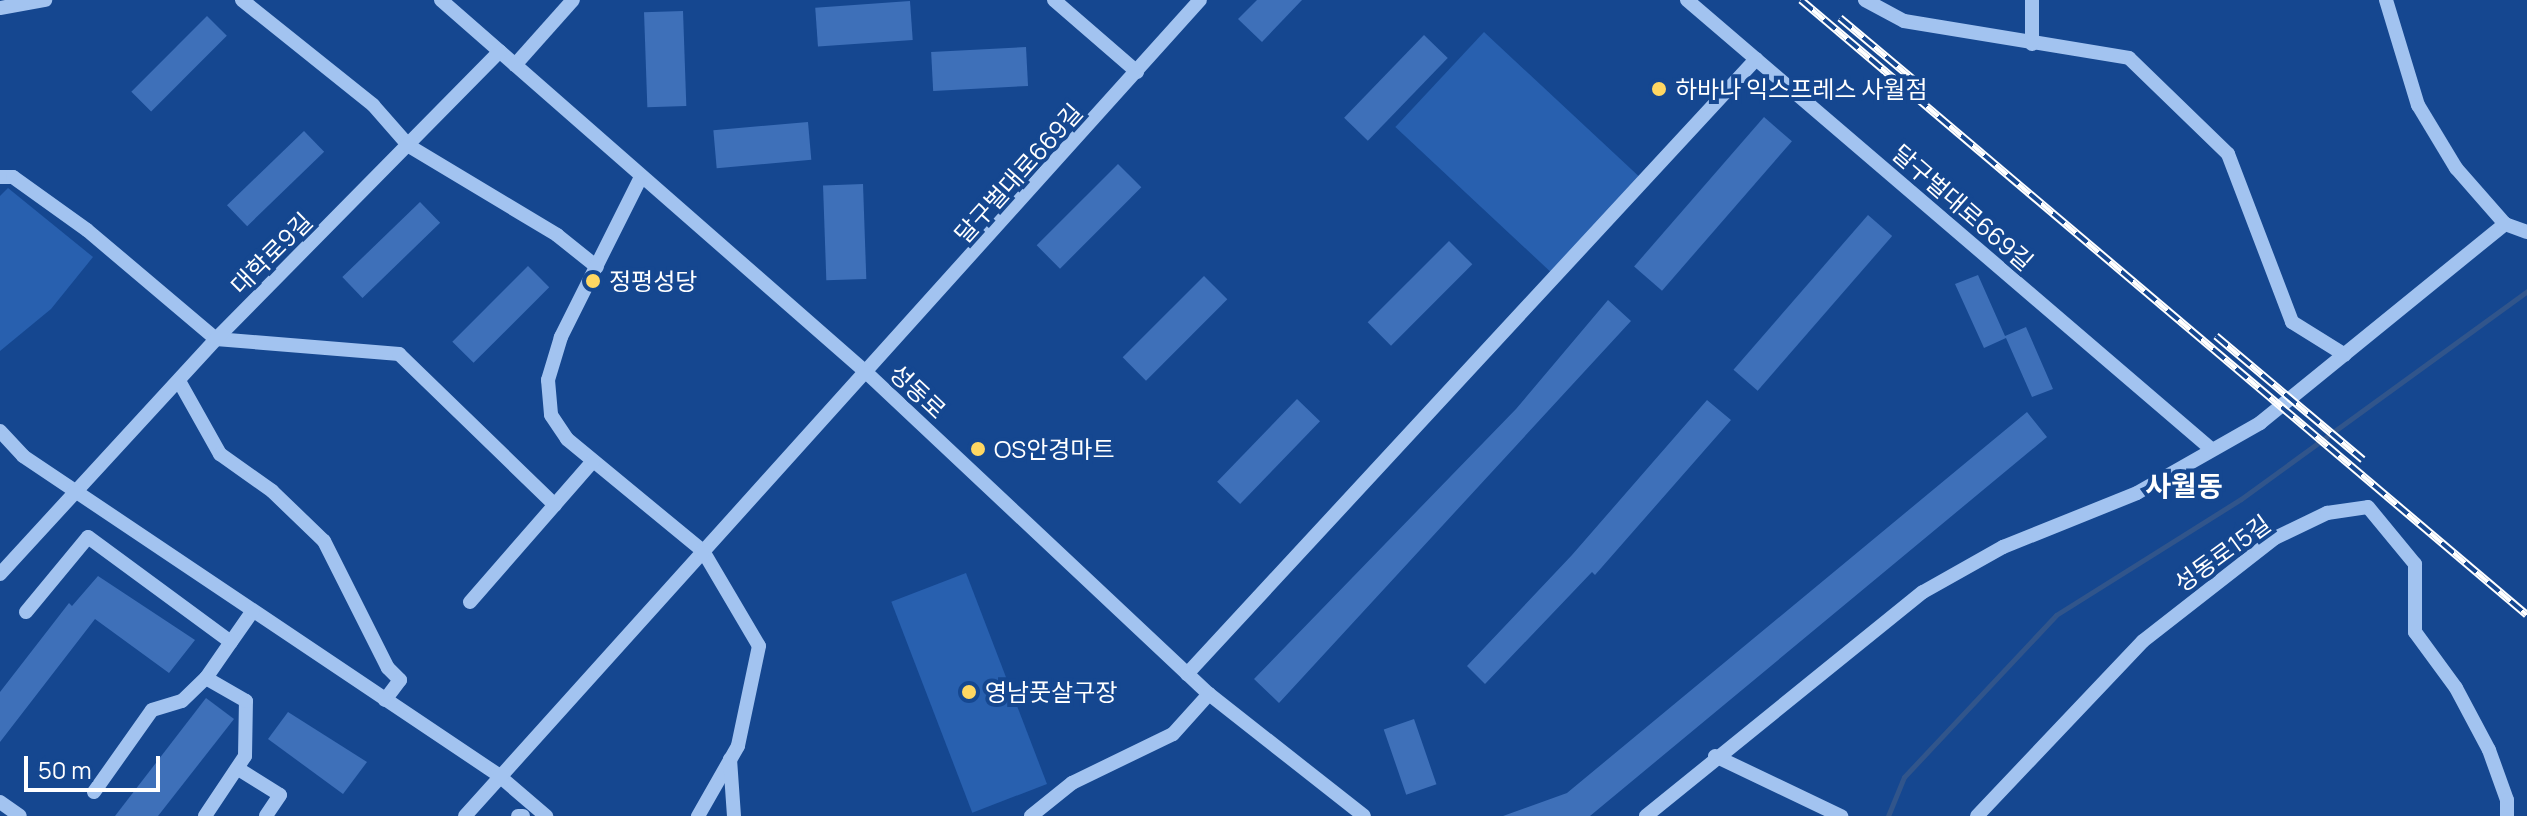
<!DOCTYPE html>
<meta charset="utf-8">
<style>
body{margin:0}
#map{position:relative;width:2527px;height:816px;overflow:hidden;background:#154790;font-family:Manrope,"Noto Sans KR",sans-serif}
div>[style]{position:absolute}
.green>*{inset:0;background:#2860af;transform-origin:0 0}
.stream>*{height:5px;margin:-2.5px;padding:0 2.5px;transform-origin:2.5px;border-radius:2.5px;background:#31558b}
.building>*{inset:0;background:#3e70b9;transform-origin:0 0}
.minor>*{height:14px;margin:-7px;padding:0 7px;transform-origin:7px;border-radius:7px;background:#a2c3f0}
.rail>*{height:8px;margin-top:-4px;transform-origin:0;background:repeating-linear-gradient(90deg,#154790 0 15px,#fff 0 30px);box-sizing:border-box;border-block:2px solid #fff}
.dots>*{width:22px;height:22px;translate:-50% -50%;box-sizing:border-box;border:4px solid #154790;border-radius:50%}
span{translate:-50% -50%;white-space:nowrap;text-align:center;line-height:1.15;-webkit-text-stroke:8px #154790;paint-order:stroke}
.poi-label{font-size:24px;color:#fff}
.left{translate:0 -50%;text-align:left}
.street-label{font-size:24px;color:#fff}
.quarter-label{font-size:28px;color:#fff;font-weight:700}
.scale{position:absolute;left:24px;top:756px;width:136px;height:36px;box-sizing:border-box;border:4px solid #fff;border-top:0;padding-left:10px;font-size:24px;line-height:28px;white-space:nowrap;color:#fff;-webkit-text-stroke:6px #154790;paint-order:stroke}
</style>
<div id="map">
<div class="green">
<i style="left:1484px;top:32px;width:219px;height:130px;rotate:43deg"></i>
<i style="clip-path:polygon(8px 188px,93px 257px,51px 309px,0 351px,0 196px)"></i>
<i style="left:966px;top:573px;width:226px;height:80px;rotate:69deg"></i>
</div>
<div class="stream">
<i style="left:1888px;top:816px;width:42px;rotate:-67.7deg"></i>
<i style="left:1904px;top:777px;width:222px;rotate:-46.8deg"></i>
<i style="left:2056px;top:615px;width:218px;rotate:-32.1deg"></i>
<i style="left:2241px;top:499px;width:354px;rotate:-36deg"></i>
</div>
<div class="building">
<i style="clip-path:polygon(1257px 0,1302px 0,1262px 42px,1238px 19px)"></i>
<i style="left:910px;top:1px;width:39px;height:95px;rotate:86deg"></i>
<i style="left:683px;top:11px;width:95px;height:39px;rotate:88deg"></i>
<i style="left:207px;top:16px;width:28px;height:107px;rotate:45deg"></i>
<i style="left:1424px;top:35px;width:33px;height:115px;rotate:44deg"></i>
<i style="left:1026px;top:47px;width:39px;height:95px;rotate:87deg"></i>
<i style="left:1764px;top:117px;width:37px;height:198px;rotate:41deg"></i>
<i style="left:808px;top:122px;width:38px;height:95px;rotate:85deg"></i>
<i style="left:304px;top:131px;width:29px;height:107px;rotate:46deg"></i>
<i style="left:1118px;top:164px;width:33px;height:115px;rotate:45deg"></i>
<i style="left:863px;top:184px;width:95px;height:40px;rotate:88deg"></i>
<i style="left:420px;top:202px;width:29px;height:108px;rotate:46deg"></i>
<i style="left:1868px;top:215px;width:32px;height:205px;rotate:41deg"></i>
<i style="left:1449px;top:241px;width:33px;height:115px;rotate:45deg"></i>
<i style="left:528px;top:266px;width:30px;height:107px;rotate:45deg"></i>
<i style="clip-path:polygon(1978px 275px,2005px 336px,2026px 327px,2053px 389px,2032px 397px,2006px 338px,1984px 348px,1955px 284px)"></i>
<i style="left:1204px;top:276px;width:33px;height:115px;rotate:45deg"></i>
<i style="clip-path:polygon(1608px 300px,1631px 321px,1279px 703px,1254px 679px,1516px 409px)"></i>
<i style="left:1297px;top:399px;width:32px;height:115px;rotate:44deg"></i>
<i style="clip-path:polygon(1707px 400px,1731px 420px,1595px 575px,1592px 572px,1485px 684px,1467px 666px,1572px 555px)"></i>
<i style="clip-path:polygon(2027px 412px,2047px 437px,1590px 816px,1503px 816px,1567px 793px)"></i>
<i style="clip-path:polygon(98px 576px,195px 640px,169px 673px,95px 619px,0 742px,0 692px,69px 603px,72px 606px)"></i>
<i style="clip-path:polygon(206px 698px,234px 719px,158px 816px,115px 816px)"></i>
<i style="clip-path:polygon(288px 712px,367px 762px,343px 794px,268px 739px)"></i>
<i style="left:1414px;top:719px;width:69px;height:32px;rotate:71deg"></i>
</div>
<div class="minor">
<i style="left:242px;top:0;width:168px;rotate:38.7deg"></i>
<i style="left:373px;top:105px;width:55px;rotate:48.7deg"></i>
<i style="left:409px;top:146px;width:173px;rotate:31deg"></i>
<i style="left:557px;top:235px;width:51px;rotate:38.7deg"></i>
<i style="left:441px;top:0;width:568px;rotate:41.21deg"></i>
<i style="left:868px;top:374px;width:468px;rotate:43.2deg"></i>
<i style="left:1209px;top:694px;width:197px;rotate:38.2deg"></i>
<i style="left:1054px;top:0;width:110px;rotate:40.9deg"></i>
<i style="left:1687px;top:0;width:689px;rotate:40.58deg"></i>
<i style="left:1865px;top:0;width:44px;rotate:28.3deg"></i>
<i style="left:1904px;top:21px;width:228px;rotate:9.3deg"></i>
<i style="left:2129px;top:58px;width:138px;rotate:44.1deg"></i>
<i style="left:2228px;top:154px;width:180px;rotate:69.1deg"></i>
<i style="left:2292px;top:322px;width:62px;rotate:31.9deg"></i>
<i style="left:2386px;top:0;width:110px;rotate:73.1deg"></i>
<i style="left:2418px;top:105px;width:74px;rotate:58.9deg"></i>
<i style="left:2456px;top:168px;width:74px;rotate:48.8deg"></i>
<i style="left:2505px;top:224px;width:23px;rotate:20deg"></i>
<i style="left:0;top:8px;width:46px;rotate:-10.1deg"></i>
<i style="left:2032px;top:44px;width:44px;rotate:-90deg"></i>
<i style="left:515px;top:65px;width:87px;rotate:-48.3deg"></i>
<i style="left:0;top:177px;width:13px"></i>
<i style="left:13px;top:177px;width:91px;rotate:35.6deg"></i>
<i style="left:87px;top:230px;width:169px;rotate:40.2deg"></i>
<i style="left:216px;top:339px;width:184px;rotate:4.7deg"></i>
<i style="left:399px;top:354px;width:217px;rotate:44.1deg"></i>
<i style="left:640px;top:179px;width:177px;rotate:116.6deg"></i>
<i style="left:561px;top:337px;width:45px;rotate:106.8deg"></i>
<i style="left:548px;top:380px;width:35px;rotate:85deg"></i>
<i style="left:551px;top:415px;width:29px;rotate:56deg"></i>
<i style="left:567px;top:439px;width:176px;rotate:39.5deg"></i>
<i style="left:703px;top:551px;width:110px;rotate:59.5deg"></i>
<i style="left:759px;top:646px;width:102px;rotate:101.9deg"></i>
<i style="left:738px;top:746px;width:81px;rotate:119.7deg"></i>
<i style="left:179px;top:381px;width:84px;rotate:60.7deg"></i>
<i style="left:220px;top:454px;width:64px;rotate:35.4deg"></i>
<i style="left:272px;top:491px;width:72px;rotate:43.9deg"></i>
<i style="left:324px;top:541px;width:142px;rotate:63.3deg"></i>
<i style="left:388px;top:668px;width:17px;rotate:45deg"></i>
<i style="left:400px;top:680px;width:25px;rotate:127deg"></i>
<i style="left:0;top:431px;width:34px;rotate:47deg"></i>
<i style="left:23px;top:456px;width:571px;rotate:33.86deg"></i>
<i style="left:497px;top:774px;width:65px;rotate:40.6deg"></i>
<i style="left:0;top:574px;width:319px;rotate:-47.4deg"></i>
<i style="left:216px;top:339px;width:404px;rotate:-45.4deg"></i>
<i style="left:470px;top:602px;width:187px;rotate:-48.9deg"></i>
<i style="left:26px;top:612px;width:97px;rotate:-50.4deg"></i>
<i style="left:88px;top:537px;width:177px;rotate:36.3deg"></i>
<i style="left:231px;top:642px;width:38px;rotate:-55deg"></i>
<i style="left:1187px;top:674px;width:838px;rotate:-47.22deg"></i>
<i style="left:1715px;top:756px;width:140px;rotate:25.5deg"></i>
<i style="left:730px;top:759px;width:57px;rotate:86deg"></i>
<i style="left:240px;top:770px;width:47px;rotate:32deg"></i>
<i style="left:280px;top:795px;width:25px;rotate:124deg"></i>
<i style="left:94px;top:792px;width:100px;rotate:-54.7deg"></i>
<i style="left:152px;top:710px;width:31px;rotate:-17deg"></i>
<i style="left:182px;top:701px;width:33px;rotate:-44deg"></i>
<i style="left:0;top:802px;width:24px;rotate:35deg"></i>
<i style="left:205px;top:816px;width:72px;rotate:-56.3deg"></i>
<i style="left:245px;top:756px;width:55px;rotate:-89deg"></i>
<i style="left:246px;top:701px;width:46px;rotate:-150.1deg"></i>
<i style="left:206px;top:678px;width:44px;rotate:-55.2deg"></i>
<i style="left:465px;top:816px;width:1098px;rotate:-47.99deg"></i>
<i style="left:518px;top:816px;width:5px"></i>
<i style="left:1031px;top:816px;width:53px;rotate:-38.8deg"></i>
<i style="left:1072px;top:783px;width:112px;rotate:-25.9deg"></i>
<i style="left:1173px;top:734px;width:54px;rotate:-48deg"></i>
<i style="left:1646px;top:816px;width:356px;rotate:-39deg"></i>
<i style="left:1923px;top:592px;width:92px;rotate:-29.4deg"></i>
<i style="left:2003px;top:547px;width:144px;rotate:-21.9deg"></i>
<i style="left:2137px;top:493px;width:142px;rotate:-29.6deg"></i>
<i style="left:2260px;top:423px;width:316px;rotate:-39.1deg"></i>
<i style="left:1977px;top:816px;width:241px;rotate:-46.5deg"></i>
<i style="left:2143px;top:641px;width:167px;rotate:-38deg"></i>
<i style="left:2275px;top:538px;width:58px;rotate:-25.7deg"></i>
<i style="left:2327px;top:513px;width:41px;rotate:-8.3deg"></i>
<i style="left:2368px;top:507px;width:74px;rotate:50.5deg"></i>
<i style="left:2415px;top:564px;width:68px;rotate:90deg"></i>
<i style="left:2415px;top:632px;width:69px;rotate:53.8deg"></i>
<i style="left:2456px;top:688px;width:70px;rotate:62deg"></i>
<i style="left:2489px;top:750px;width:53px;rotate:70.2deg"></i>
<i style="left:2507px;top:800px;width:16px;rotate:90deg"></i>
</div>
<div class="rail">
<i style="left:1801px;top:0;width:951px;rotate:40.27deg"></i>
<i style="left:1840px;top:18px;width:97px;rotate:40deg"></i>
<i style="left:2216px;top:336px;width:192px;rotate:40.1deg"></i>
</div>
<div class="dots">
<i style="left:1659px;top:89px;background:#ffd762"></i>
<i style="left:593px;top:281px;background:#ffd762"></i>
<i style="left:978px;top:449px;background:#ffd762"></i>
<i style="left:969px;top:692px;background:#ffd762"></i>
</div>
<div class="poi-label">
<span class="left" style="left:1675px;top:89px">하바나 익스프레스 사월점</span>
<span class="left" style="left:609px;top:281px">정평성당</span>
<span class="left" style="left:994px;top:449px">OS안경마트</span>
<span class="left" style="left:985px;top:692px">영남풋살구장</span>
</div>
<div class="street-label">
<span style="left:1018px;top:173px;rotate:-48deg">달구벌대로669길</span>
<span style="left:1963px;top:207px;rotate:41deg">달구벌대로669길</span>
<span style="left:271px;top:253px;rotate:-45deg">대학로9길</span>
<span style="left:918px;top:391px;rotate:43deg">성동로</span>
<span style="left:2222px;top:553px;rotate:-36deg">성동로15길</span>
</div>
<div class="quarter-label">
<span style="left:2184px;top:485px">사월동</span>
</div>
<div class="scale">50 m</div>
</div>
